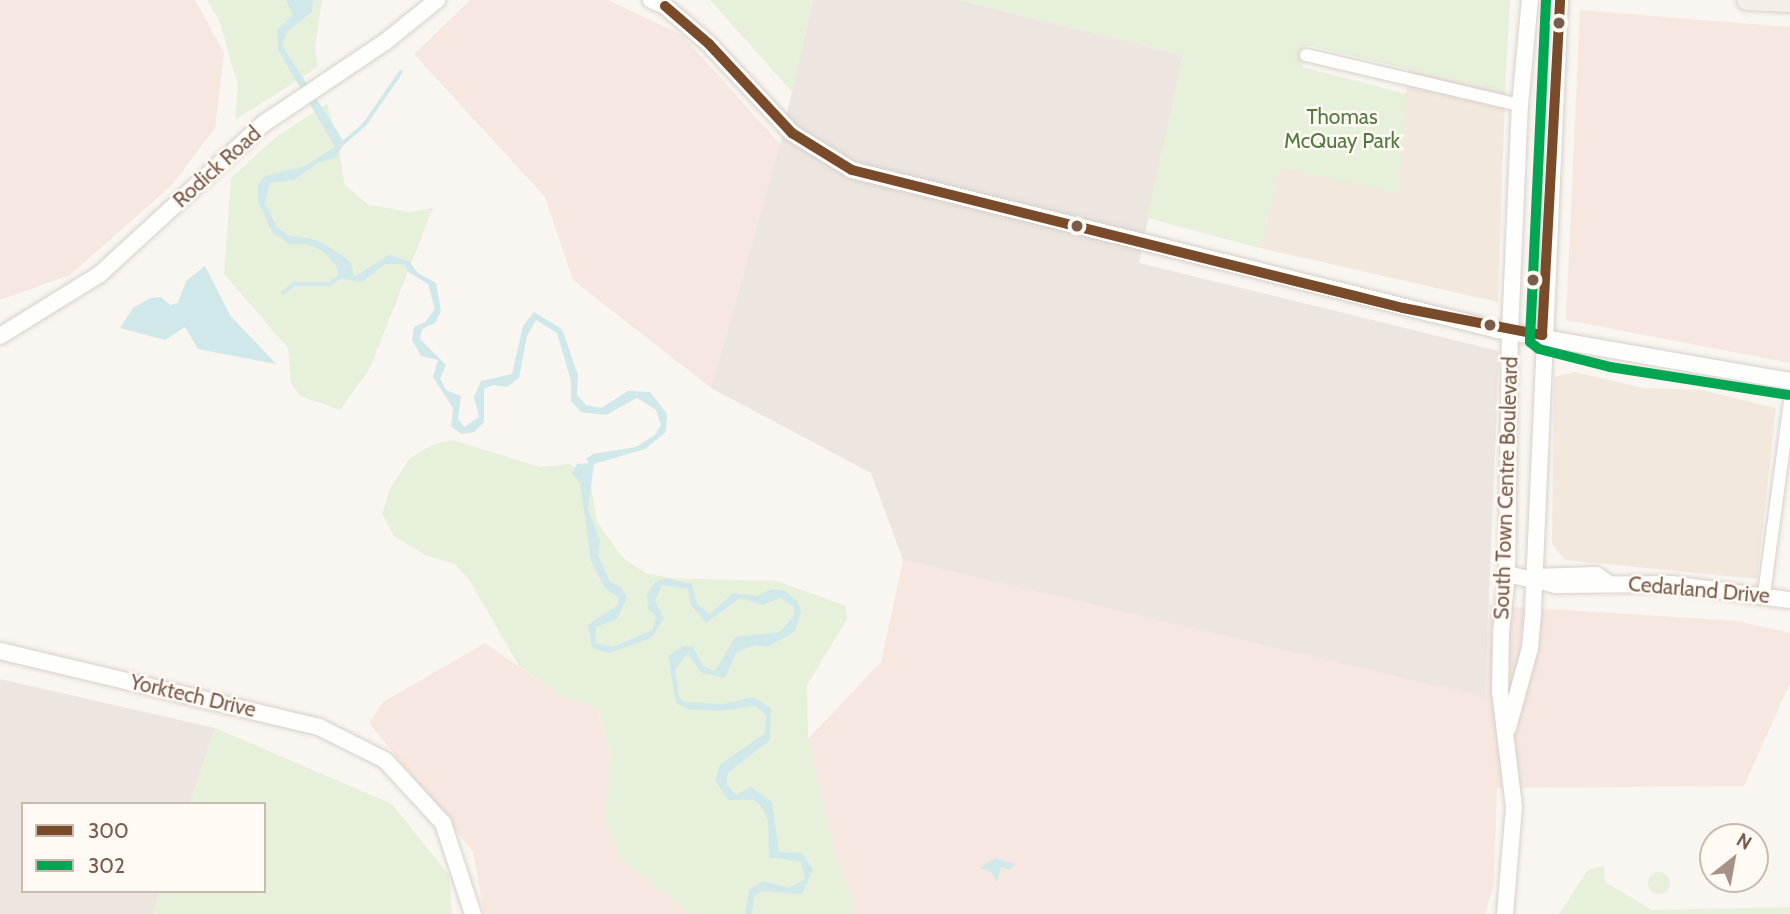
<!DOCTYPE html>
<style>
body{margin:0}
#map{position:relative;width:1790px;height:914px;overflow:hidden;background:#f9f5f0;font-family:Cabin,sans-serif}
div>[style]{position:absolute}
.residential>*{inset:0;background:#f2e8de}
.commercial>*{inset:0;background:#f6e8e1}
.industrial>*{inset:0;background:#ede5e0}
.green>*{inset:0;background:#e7f0db}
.round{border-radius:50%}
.water>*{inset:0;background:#d0e8ea}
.stream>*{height:3.5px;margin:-1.75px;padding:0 1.75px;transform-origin:1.75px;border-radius:1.75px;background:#d0e8ea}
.roads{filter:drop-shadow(0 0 2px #d7d1cb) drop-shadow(0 0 2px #d7d1cb)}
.street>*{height:12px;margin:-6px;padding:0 6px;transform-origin:6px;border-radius:6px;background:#fefefd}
.secondary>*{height:16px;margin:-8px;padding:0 8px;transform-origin:8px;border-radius:8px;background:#fefefd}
.primary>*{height:19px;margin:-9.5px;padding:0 9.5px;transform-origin:9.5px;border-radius:9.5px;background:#f3eee8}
.bus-1>*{height:10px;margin:-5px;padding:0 5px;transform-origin:5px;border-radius:5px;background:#7a4b2a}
.bus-2>*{height:10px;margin:-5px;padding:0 5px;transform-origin:5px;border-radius:5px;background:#00a651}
.dots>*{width:19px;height:19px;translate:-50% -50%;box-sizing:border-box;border:4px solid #fffaf3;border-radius:50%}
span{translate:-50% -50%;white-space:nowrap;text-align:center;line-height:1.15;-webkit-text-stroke:5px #fffaf3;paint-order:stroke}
.park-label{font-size:21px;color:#537a41}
.street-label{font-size:21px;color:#7a5c4d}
.legend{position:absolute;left:21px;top:802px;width:245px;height:91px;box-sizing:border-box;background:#fffaf3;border:2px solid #cabbb1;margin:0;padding:9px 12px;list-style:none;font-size:21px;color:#7a5c4d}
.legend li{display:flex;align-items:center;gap:14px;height:35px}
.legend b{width:35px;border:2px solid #cabbb1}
.north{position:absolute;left:1699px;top:823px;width:70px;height:70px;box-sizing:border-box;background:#fffaf3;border:2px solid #cabbb1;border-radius:50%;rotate:31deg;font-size:19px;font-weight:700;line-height:28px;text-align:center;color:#7a5c4d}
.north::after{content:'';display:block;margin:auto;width:24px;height:32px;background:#a69286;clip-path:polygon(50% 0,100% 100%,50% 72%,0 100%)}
</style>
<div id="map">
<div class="residential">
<i style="clip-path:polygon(1408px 69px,1505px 92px,1498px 302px,1260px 248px,1280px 167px,1398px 193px)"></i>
<i style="clip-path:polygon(1575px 372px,1643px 388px,1702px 390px,1776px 408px,1757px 579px,1565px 560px,1552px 544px,1554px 377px)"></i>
</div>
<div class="commercial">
<i style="clip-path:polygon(0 0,195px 0,224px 53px,215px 128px,171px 186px,70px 275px,0 300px)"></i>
<i style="clip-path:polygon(470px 0,608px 0,682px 35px,780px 144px,711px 388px,573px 280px,545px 197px,414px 54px)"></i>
<i style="clip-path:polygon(1580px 10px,1790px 27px,1790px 363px,1566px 320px)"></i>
<i style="clip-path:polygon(903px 560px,1485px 696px,1489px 605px,1737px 621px,1790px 633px,1790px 683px,1744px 786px,1497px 788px,1494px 884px,1485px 914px,484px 914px,473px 851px,369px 723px,383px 702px,485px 643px,561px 696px,597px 708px,610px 753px,605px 820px,621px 859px,808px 739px,881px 662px)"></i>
</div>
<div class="industrial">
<i style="clip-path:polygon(813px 0,959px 0,1183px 55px,1139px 263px,1499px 351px,1485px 697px,903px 560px,871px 473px,711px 388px,780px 144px)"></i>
<i style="clip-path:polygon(0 679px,215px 728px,190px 804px,23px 804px,23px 891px,160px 891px,153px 914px,0 914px)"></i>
</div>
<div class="green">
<i style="clip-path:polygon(207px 0,322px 0,315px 47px,318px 67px,235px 120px,238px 85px,219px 20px)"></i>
<i style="clip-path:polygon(710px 0,813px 0,792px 92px)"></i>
<i style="clip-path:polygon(959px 0,1510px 0,1505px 92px,1307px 45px,1302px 67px,1407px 94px,1398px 194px,1280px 167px,1260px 248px,1147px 218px,1183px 55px)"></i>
<i style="clip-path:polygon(327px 104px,338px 140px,344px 184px,369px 205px,410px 212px,433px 208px,370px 368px,340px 410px,300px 396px,291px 383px,288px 348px,224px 274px,231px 178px,276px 137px)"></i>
<i style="clip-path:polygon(452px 440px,540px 467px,569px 464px,589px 475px,597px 522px,623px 558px,646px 573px,670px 578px,777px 581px,846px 606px,847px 619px,807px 685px,808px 739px,834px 851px,857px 914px,691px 914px,620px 859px,605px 820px,610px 753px,597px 708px,561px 696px,519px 666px,470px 581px,455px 564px,425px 555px,394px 536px,382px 514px,390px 489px,410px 458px,434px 444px)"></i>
<i style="clip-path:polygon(215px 728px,392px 804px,449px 875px,452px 914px,153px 914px,160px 891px,264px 891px,264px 804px,190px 804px)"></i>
<i style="clip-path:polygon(1604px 865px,1605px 882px,1652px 910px,1790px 907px,1790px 914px,1559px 914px,1587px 871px)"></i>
<i class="round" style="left:1648px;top:872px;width:22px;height:22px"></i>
</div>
<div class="water">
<i style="clip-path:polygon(286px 0,313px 0,312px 12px,287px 32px,282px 45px,344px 142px,337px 157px,318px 163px,294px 180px,270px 183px,265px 203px,277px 227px,288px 235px,317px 240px,339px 253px,351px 263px,354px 277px,389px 255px,409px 261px,418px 273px,436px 283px,441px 311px,435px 323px,422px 329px,420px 339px,446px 365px,440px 379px,446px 390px,461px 396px,458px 419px,464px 427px,479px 417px,474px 397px,481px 381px,512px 374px,523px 326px,534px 312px,562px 329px,578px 375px,577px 395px,586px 405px,601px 408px,628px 391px,650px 392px,667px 414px,666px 432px,645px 449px,594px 464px,588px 509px,600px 541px,598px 555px,610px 581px,622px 588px,627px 598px,617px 619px,596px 627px,595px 643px,613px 647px,652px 630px,656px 617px,648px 608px,647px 594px,655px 582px,665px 578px,692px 584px,697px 604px,710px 614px,733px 593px,757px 596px,772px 589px,785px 591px,797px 601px,801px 612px,795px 631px,768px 647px,754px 645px,736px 653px,725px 678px,702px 673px,687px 654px,675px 669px,679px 697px,684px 702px,723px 704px,753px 697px,771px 708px,770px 740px,728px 773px,726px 784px,736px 795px,751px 787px,772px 802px,779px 852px,802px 853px,813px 870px,802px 894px,762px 891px,754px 897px,752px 914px,745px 914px,749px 890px,763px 881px,789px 888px,805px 879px,801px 862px,769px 857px,768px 820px,761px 806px,754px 800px,728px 800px,715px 780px,720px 765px,765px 733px,766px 715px,755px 706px,721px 711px,688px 709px,676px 703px,668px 656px,683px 646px,693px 647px,703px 666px,715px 671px,735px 637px,780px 632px,794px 616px,794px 607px,781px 598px,762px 605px,740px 598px,706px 623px,691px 605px,688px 589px,662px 585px,655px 601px,664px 618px,651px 638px,609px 653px,592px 648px,588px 625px,618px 605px,618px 597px,604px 587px,591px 561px,580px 483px,572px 473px,577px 464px,589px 463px,586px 459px,593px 454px,636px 447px,655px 435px,661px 425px,656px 410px,637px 398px,606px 415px,581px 412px,571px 401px,571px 381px,557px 333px,536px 320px,527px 336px,519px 378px,507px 387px,493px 385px,484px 389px,484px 422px,474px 432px,461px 434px,451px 426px,453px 408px,433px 377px,438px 360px,421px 356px,412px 340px,414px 327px,425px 322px,435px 309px,428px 284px,408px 272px,404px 264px,385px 264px,362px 282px,339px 278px,337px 267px,323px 251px,306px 244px,289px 244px,272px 232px,258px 201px,258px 185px,265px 176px,305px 166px,335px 147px,278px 50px,277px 30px,293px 15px)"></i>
<i style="clip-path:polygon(205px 266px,230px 315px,276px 364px,198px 349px,185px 327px,165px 340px,120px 328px,133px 308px,150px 298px,161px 297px,170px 305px,178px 303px,186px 281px)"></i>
<i style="clip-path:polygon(995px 858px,1015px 864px,1010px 870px,1001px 867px,997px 882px,991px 872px,980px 868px)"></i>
</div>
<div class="stream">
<i style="left:342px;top:144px;width:30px;rotate:-41deg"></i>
<i style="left:365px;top:124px;width:63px;rotate:-55.3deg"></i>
<i style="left:283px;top:293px;width:14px;rotate:-39deg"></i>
<i style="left:294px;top:284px;width:36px"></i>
<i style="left:330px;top:284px;width:14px;rotate:-36deg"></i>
</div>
<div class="roads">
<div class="street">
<i style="left:1306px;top:55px;width:220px;rotate:13.2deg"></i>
<i style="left:1764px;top:594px;width:194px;rotate:-82.3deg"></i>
</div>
<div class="secondary">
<i style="left:651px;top:0;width:15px;rotate:23deg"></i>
<i style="left:665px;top:6px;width:58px;rotate:40.8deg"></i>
<i style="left:709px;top:44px;width:122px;rotate:47deg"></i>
<i style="left:792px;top:133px;width:70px;rotate:31.7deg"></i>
<i style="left:852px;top:170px;width:666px;rotate:13.91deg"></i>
<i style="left:1498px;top:330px;width:296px;rotate:9.9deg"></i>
<i style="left:0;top:336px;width:118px;rotate:-31.8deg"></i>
<i style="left:100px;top:274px;width:222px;rotate:-42.6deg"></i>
<i style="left:263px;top:124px;width:147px;rotate:-33.9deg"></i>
<i style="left:385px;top:42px;width:67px;rotate:-38.9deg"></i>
<i style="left:1507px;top:574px;width:50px;rotate:12.7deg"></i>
<i style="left:1556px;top:585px;width:115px;rotate:-0.5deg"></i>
<i style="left:1671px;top:584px;width:120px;rotate:7.7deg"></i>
<i style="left:1535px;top:577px;width:61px;rotate:-1.9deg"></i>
<i style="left:1596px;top:575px;width:14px;rotate:34deg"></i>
<i style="left:0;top:651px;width:328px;rotate:13.4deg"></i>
<i style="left:319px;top:727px;width:74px;rotate:26.6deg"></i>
<i style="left:385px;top:760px;width:86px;rotate:47.4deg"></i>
<i style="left:443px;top:823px;width:96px;rotate:71.8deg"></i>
<i style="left:1508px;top:728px;width:83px;rotate:-74.6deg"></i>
<i style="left:1530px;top:648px;width:38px;rotate:-85deg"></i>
<i style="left:1533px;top:610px;width:611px;rotate:-87.47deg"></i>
<i style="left:1505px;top:914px;width:107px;rotate:-85.2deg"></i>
<i style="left:1514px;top:807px;width:116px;rotate:-96.9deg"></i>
<i style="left:1500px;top:692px;width:59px;rotate:-89deg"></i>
<i style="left:1501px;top:633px;width:59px;rotate:-84.2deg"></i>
<i style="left:1507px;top:574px;width:242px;rotate:-89.3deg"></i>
<i style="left:1510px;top:332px;width:227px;rotate:-87.5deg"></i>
<i style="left:1520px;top:105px;width:105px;rotate:-84.6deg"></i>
</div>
<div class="primary">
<i style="left:1746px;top:0;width:44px;rotate:2.6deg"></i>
</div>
</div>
<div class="bus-1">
<i style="left:665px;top:6px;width:58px;rotate:40.8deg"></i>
<i style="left:709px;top:44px;width:122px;rotate:47deg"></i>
<i style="left:792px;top:133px;width:70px;rotate:31.7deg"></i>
<i style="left:852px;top:170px;width:568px;rotate:14.06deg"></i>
<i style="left:1403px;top:308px;width:142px;rotate:11deg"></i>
<i style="left:1542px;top:335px;width:335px;rotate:-86.9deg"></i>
</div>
<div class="bus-2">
<i style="left:1546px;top:0;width:342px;rotate:92.7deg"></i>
<i style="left:1530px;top:342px;width:11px;rotate:38deg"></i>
<i style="left:1539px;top:349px;width:73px;rotate:14.2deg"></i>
<i style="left:1610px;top:367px;width:180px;rotate:8.9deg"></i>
</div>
<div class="dots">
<i style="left:1559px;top:23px;background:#7a5c4d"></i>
<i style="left:1077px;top:226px;background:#7a5c4d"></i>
<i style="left:1533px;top:280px;background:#7a5c4d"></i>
<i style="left:1490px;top:325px;background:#7a5c4d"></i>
</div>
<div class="park-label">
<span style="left:1342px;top:129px">Thomas<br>McQuay Park</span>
</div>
<div class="street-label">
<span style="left:217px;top:167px;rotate:-42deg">Rodick Road</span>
<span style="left:1506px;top:488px;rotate:-88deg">South Town Centre Boulevard</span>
<span style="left:1699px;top:590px;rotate:5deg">Cedarland Drive</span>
<span style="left:193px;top:696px;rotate:13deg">Yorktech Drive</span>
</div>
<ul class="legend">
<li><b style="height:9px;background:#7a4b2a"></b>300</li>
<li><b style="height:9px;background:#00a651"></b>302</li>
</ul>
<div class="north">N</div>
</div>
